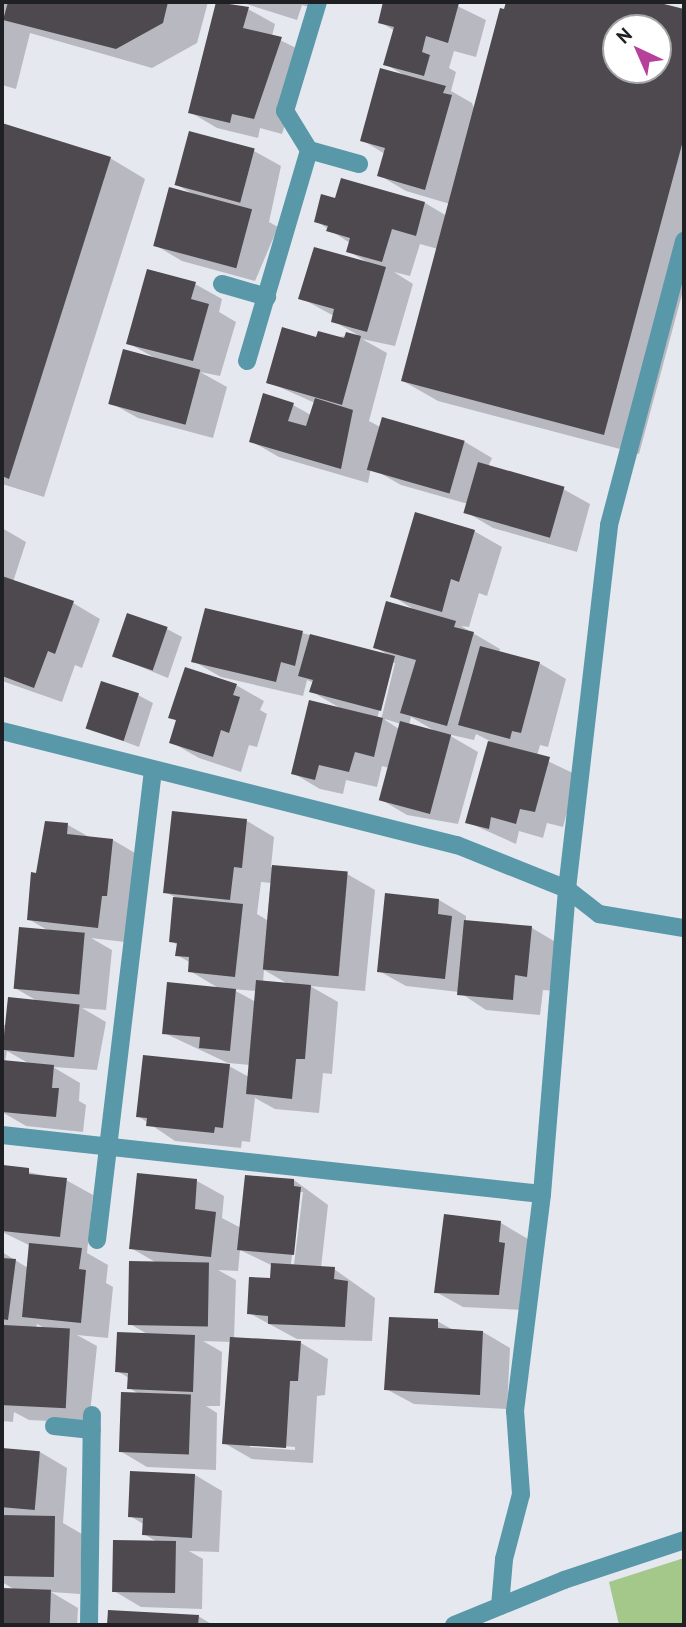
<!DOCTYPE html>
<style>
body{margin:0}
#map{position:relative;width:686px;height:1627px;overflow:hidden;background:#e6e8f0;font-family:"PT Sans",sans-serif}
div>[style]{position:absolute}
.green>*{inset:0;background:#a4c78a}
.shadow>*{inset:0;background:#0003}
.building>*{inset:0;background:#4e494e;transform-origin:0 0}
.minor>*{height:18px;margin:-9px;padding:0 9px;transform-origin:9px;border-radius:9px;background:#5898a9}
span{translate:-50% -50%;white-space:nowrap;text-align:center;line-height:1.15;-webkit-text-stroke:7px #fff;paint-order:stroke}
.frame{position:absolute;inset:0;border:4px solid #1f2023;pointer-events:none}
.north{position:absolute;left:602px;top:14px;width:70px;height:70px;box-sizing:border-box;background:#fff;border:2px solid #a5a6a7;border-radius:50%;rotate:316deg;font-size:19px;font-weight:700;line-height:28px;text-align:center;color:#1f2023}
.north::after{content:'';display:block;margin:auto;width:24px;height:32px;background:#b5419a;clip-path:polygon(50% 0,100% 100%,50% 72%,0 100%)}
</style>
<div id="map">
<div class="green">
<i style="clip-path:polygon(684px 1558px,684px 1625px,619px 1625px,609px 1582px)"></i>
</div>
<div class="shadow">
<i style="clip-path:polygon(2px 2px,208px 2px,197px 43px,152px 68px,30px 33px,16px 89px,2px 85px)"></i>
<i style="clip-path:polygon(218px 2px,248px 9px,275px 24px,272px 36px,308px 54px,282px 134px,260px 128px,258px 138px,217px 128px,190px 112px)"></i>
<i style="clip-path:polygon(240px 2px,326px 2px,324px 11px,302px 5px,297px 20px)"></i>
<i style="clip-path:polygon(evenodd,385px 2px,449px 2px,486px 20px,476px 57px,454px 51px,449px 68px,456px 72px,451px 91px,472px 103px,475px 111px,508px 2px,649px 2px,684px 11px,684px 287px,639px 454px,438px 401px,403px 381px,438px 249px,420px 244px,410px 276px,394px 272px,413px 284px,395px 346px,362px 339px,387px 353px,369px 421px,382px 428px,383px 420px,465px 442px,492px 458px,488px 467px,563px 489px,590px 504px,577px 552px,493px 528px,466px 512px,468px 504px,401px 485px,371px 468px,368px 483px,279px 457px,251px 441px,293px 405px,311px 415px,315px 403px,268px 382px,317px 339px,358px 335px,333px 321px,334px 316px,301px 298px,367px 262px,348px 251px,350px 243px,316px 221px,336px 200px,425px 203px,447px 216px,450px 204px,406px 191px,379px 175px,385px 154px,362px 140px,404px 75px,385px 64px,395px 31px,380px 22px,385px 2px,616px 28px,658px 28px,658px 70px,616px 70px,616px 28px)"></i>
<i style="clip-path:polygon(2px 125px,110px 158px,145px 179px,44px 497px,2px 484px)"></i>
<i style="clip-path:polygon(254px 151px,281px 166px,269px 222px,278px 227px,255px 281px,182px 261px,155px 245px,193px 194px,175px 184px)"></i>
<i style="clip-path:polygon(195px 284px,222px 299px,219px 312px,236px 322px,220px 376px,200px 372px,227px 387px,213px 438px,138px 418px,111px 403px,155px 358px,128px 343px)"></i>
<i style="clip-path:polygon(2px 528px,26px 542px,13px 582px,73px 603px,100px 619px,82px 668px,75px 665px,62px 702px,2px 681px)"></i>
<i style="clip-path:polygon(evenodd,474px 531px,502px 547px,487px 596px,479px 593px,469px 627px,461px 626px,500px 649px,499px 653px,539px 663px,566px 679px,548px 747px,540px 745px,537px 756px,577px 775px,563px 827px,547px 823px,543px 838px,519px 831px,516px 844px,467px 822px,490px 741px,476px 734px,474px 740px,447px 734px,478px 752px,458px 824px,407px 815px,380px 799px,389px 768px,382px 766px,377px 787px,346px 780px,343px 794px,320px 789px,293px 773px,340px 708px,311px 691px,314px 683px,307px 680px,303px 696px,221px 677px,193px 661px,302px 633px,388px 655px,375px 647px,415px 610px,392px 596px,474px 531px,391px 663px,395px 663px,381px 720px,377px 719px,391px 663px,474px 531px,411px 717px,435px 731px,409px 725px,411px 717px,474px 531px,385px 719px,401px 724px,399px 729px,385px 720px,385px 719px)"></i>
<i style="clip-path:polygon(167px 629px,182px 637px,168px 678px,114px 656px)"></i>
<i style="clip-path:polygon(236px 685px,264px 701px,260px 710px,267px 714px,257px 747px,249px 745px,241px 772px,199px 758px,171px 742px,177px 721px,171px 718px)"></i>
<i style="clip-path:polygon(138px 695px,153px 703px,139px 747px,88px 728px)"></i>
<i style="clip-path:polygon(evenodd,247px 821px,274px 837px,271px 867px,347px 874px,375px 890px,365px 991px,310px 986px,338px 1002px,332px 1074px,323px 1073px,319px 1113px,275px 1109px,255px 1098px,250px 1142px,242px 1141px,241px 1148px,175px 1141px,138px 1116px,229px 1066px,249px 1077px,250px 1065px,228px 1063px,164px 1033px,220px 989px,190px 971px,191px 963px,177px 955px,178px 945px,170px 941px,175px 897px,165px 892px,247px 821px,261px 882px,271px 883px,267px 920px,257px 914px,261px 882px,247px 821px,264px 970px,290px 985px,263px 982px,264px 970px,247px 821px,232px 989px,257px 991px,256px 1002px,232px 989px)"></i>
<i style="clip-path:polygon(evenodd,68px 825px,91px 838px,113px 840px,140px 856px,125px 942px,91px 938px,112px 950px,106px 1010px,82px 1008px,106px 1022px,97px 1070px,53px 1067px,80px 1083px,79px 1101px,86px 1105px,83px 1132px,26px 1126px,2px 1112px,2px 1024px,7px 1026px,39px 1002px,15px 988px,51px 932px,28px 919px,37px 875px,68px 825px,7px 1051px,30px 1064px,5px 1062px,7px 1051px)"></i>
<i style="clip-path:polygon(439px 900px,466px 916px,466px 922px,532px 928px,559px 944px,554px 991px,543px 990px,540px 1015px,486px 1010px,459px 992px,406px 986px,379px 971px)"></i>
<i style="clip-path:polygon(evenodd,4px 1167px,66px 1180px,93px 1195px,87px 1253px,108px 1265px,106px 1283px,113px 1287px,108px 1338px,77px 1335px,97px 1346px,89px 1423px,29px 1420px,14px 1412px,13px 1422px,2px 1421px,2px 1252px,28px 1268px,31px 1246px,2px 1232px,4px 1167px,37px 1324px,46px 1329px,36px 1329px,37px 1324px)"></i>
<i style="clip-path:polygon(evenodd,139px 1175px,197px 1181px,224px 1196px,222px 1218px,241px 1228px,294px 1180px,328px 1205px,321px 1268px,334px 1269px,375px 1298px,372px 1341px,297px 1339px,249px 1313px,271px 1280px,273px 1266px,240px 1250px,238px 1271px,218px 1270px,236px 1280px,234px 1339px,301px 1343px,328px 1359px,325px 1395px,317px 1396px,313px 1463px,252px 1459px,224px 1443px,232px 1342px,203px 1341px,222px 1352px,220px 1406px,206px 1406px,217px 1413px,216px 1470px,147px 1467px,120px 1451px,141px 1395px,129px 1388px,129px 1378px,117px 1371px,149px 1335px,130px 1324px,157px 1263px,131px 1248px,139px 1175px,299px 1192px,303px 1192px,294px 1264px,291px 1264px,299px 1192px,139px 1175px,250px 1444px,295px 1447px,295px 1450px,250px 1447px,250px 1444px)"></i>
<i style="clip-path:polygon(501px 1223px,528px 1239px,526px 1310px,463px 1307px,436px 1292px)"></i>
<i style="clip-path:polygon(437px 1321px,455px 1331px,483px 1332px,510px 1348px,507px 1409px,414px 1404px,386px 1389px)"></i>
<i style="clip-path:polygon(2px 1450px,40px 1452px,67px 1468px,63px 1523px,82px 1534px,80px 1594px,51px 1592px,78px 1608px,77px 1625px,2px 1625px,2px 1590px,17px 1591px,2px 1582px)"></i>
<i style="clip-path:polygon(132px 1473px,195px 1475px,222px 1491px,219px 1552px,189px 1551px,203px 1559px,202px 1609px,141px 1607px,114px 1591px,159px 1543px,144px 1534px,145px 1525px,130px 1516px)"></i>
<i style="clip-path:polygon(109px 1612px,198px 1616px,213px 1625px,109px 1625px)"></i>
</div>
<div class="building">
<i style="clip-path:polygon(8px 2px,168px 2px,163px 23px,116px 49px,3px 20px)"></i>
<i style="clip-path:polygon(216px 2px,249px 7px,243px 28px,282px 37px,254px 119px,232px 114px,230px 123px,188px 113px)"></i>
<i style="clip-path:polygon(383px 2px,459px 3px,448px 43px,426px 36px,422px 52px,430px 55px,424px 76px,383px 65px,394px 27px,378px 23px)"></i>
<i style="clip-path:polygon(evenodd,506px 2px,656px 2px,684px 9px,684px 137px,604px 435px,401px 381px,500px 8px,504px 9px,506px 2px,616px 28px,658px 28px,658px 70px,616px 70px,616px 28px)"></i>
<i style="clip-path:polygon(380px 68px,446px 86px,443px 93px,452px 95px,425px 190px,377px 176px,385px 148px,360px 141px)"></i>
<i style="clip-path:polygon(2px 123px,111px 157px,9px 479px,2px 476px)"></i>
<i style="left:189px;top:131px;width:68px;height:56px;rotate:15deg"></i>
<i style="clip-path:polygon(341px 178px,425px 202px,416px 236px,392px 229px,382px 262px,346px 252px,350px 238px,326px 231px,328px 226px,314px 222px,321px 194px,335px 198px)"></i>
<i style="left:169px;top:187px;width:86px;height:61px;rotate:15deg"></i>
<i style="clip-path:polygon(314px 247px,386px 267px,367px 332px,331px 322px,334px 309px,298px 299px)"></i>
<i style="clip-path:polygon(147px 269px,196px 282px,191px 299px,209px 304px,193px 361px,126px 344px)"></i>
<i style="clip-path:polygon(282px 327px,316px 337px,318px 331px,344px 338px,346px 332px,361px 336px,342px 405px,266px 383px)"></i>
<i style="left:123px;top:349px;width:80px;height:57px;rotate:15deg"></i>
<i style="clip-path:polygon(263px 393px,294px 403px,288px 421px,306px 426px,315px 398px,353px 410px,341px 469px,249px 442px)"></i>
<i style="left:382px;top:417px;width:86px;height:55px;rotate:16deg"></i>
<i style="left:478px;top:462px;width:90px;height:53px;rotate:16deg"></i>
<i style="clip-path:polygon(415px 512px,475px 530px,459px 582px,451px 579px,442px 612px,390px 597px)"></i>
<i style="clip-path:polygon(2px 576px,74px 601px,55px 654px,48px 651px,34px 688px,2px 676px)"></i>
<i style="clip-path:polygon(386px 601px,456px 621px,454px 627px,474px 632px,447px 726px,400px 713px,416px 660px,373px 648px)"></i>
<i style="clip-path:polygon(205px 608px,303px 631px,295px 666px,281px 662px,276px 682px,191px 662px)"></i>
<i style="left:127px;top:613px;width:43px;height:46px;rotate:19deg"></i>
<i style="clip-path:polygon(310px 634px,395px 656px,381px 711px,309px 692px,313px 680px,298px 676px)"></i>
<i style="clip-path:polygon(480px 646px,540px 662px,521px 733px,512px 731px,510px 739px,458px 725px)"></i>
<i style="clip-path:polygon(185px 667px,237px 684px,233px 695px,240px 697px,229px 733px,221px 730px,213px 757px,169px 743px,176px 720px,168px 718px)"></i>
<i style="left:101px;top:681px;width:40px;height:50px;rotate:18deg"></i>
<i style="clip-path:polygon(309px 700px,383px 718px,374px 757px,355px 752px,349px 772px,319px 765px,315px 780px,291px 774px)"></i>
<i style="left:400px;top:721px;width:53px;height:82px;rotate:15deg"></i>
<i style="clip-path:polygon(488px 741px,550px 757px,535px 812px,520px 809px,516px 824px,491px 817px,489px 829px,465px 823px)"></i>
<i style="clip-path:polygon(172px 811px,247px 819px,242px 868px,234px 867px,230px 900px,163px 893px)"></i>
<i style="clip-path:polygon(45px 821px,68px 823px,67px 834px,113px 839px,107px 896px,102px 896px,98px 928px,27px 920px,31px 872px,36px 873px)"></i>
<i style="left:272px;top:865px;width:76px;height:105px;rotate:5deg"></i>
<i style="clip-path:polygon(385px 893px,439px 899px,438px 914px,452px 916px,445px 979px,377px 972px)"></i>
<i style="clip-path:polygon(173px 897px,243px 904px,235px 977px,188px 972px,189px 957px,175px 956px,177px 943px,169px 942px)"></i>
<i style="clip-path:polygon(464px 920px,532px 926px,527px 977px,515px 975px,513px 1000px,457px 995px)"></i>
<i style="left:19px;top:927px;width:66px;height:62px;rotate:5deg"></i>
<i style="clip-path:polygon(256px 980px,311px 985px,305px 1059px,296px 1059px,292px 1099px,246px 1094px)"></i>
<i style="clip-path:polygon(167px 982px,236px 989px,230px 1051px,199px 1048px,200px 1037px,162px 1034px)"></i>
<i style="left:8px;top:997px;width:72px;height:53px;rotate:6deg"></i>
<i style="clip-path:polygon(143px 1055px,230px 1064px,223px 1128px,215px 1127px,214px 1133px,146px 1126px,147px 1118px,136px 1117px)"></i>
<i style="clip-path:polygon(2px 1060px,54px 1065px,52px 1088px,59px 1088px,56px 1117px,2px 1112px)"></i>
<i style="clip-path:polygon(3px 1165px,29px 1168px,29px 1174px,67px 1178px,60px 1237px,2px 1231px)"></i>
<i style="clip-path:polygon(137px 1173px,197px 1179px,195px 1209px,216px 1212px,211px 1257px,129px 1249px)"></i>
<i style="clip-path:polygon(245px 1175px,294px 1179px,294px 1186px,301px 1187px,294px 1255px,237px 1250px)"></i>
<i style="clip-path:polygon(444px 1214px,501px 1221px,499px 1242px,505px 1243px,499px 1295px,434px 1293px)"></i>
<i style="clip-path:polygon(29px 1243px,82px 1248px,79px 1269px,86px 1270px,81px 1323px,22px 1317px)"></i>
<i style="clip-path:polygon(2px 1258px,16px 1259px,8px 1320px,2px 1319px)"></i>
<i style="left:129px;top:1261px;width:80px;height:64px;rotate:1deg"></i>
<i style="clip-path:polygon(271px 1263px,335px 1267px,334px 1279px,348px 1281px,345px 1327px,268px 1324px,268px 1316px,247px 1314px,249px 1277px,270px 1278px)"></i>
<i style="clip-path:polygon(389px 1317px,438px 1319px,438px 1328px,483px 1331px,480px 1395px,384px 1390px)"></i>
<i style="left:4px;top:1325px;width:66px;height:80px;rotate:3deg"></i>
<i style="clip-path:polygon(117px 1332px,195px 1335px,193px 1392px,127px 1389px,128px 1373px,115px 1372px)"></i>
<i style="clip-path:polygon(230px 1337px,301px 1341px,298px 1381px,290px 1381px,286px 1448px,222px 1444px)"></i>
<i style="left:121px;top:1392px;width:70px;height:60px;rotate:2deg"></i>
<i style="left:2px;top:1448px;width:38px;height:59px;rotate:5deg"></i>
<i style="clip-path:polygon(130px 1471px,195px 1474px,192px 1538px,142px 1535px,143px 1518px,128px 1517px)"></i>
<i style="left:2px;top:1515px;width:53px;height:61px;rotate:1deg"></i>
<i style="left:113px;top:1540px;width:63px;height:52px;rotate:1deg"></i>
<i style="left:2px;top:1588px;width:49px;height:37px;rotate:2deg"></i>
<i style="clip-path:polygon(108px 1610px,199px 1615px,198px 1625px,107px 1625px)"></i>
</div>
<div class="minor">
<i style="left:309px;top:150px;width:52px;rotate:15.6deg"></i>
<i style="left:222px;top:284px;width:47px;rotate:16.1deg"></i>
<i style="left:247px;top:361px;width:220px;rotate:-73.6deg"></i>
<i style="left:309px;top:150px;width:46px;rotate:-121.6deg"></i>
<i style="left:285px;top:111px;width:114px;rotate:-73.2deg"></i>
<i style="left:2px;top:731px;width:469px;rotate:14.1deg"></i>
<i style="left:457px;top:845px;width:118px;rotate:21.8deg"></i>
<i style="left:567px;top:889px;width:41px;rotate:38deg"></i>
<i style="left:599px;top:914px;width:86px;rotate:9.4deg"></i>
<i style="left:2px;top:1135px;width:543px;rotate:6.24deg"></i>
<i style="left:97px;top:1240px;width:472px;rotate:-83.2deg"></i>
<i style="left:54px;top:1426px;width:38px;rotate:6deg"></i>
<i style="left:500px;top:1606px;width:47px;rotate:-85.1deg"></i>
<i style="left:504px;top:1559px;width:67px;rotate:-75.3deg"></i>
<i style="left:521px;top:1494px;width:83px;rotate:-94.1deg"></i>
<i style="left:515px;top:1411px;width:219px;rotate:-82.9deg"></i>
<i style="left:542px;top:1194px;width:306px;rotate:-85.3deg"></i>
<i style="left:567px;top:889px;width:366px;rotate:-83.4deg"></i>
<i style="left:609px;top:525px;width:294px;rotate:-75.2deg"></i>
<i style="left:89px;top:1625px;width:210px;rotate:-89.2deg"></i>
<i style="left:454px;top:1625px;width:119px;rotate:-22.2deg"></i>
<i style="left:564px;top:1580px;width:126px;rotate:-18.4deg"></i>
</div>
<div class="frame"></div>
<div class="north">N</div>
</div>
